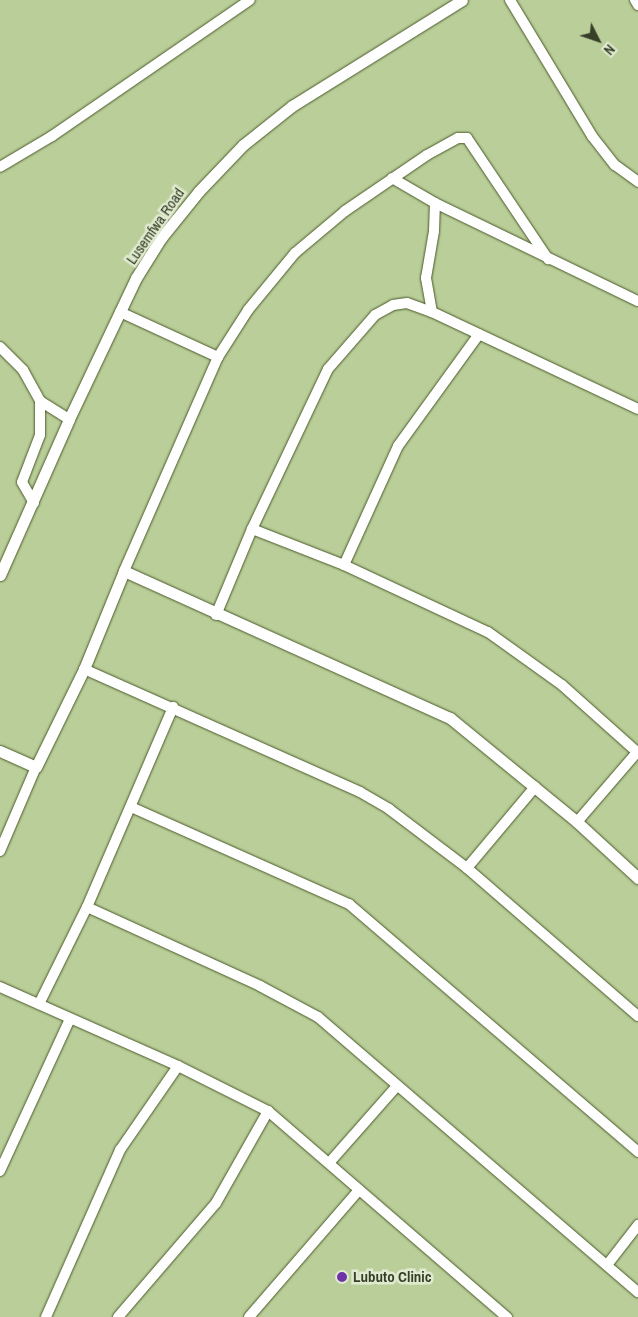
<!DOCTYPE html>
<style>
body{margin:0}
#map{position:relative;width:638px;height:1317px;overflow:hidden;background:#bace99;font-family:"Archivo Narrow",sans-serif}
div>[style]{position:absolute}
.roads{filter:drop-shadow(0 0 1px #4a5a29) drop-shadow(0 0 1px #4a5a29)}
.minor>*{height:10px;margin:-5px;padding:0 5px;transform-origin:5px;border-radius:5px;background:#fff}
.tertiary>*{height:11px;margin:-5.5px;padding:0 5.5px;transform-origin:5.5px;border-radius:5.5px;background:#fff}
.dots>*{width:14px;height:14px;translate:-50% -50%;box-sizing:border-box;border:2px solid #e0eacf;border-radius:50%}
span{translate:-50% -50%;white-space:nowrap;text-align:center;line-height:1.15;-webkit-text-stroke:5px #e0eacf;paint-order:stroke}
.street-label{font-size:15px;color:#373f29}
.poi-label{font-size:15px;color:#373f29;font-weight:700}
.left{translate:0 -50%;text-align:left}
.north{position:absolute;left:573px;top:15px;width:50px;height:50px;-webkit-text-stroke:4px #e0eacf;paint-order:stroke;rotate:131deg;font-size:14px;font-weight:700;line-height:20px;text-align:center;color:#373f29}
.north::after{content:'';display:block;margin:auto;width:18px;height:22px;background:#373f29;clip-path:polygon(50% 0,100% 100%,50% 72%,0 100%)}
</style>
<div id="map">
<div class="roads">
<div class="minor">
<i style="left:510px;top:0;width:159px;rotate:58.9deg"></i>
<i style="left:592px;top:136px;width:37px;rotate:52deg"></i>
<i style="left:615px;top:165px;width:29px;rotate:36deg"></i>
<i style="left:635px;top:0;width:6px;rotate:59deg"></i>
<i style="left:0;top:167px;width:61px;rotate:-30.8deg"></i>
<i style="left:52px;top:136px;width:240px;rotate:-34.5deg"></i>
<i style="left:392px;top:178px;width:50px;rotate:30.2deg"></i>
<i style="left:435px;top:203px;width:225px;rotate:25.8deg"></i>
<i style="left:120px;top:312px;width:108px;rotate:24.7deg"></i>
<i style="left:432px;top:312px;width:35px;rotate:-100deg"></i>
<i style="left:426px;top:278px;width:48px;rotate:-80.3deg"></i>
<i style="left:434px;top:231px;width:28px;rotate:-88deg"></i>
<i style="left:0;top:347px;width:33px;rotate:45deg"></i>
<i style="left:23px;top:370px;width:35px;rotate:61deg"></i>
<i style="left:40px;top:401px;width:34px;rotate:32deg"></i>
<i style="left:34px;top:503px;width:24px;rotate:-120deg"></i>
<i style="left:22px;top:482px;width:50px;rotate:-69deg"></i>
<i style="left:40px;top:435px;width:34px;rotate:-90deg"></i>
<i style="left:252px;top:529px;width:99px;rotate:21.4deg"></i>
<i style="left:344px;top:565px;width:159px;rotate:25deg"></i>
<i style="left:488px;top:632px;width:91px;rotate:35.6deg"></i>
<i style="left:562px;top:685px;width:101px;rotate:41.8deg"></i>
<i style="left:344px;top:565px;width:131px;rotate:-65.6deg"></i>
<i style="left:398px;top:446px;width:138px;rotate:-54.1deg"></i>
<i style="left:124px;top:571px;width:234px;rotate:-66.3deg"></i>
<i style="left:218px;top:357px;width:56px;rotate:-57.4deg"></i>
<i style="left:248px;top:310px;width:74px;rotate:-50.5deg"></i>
<i style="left:295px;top:253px;width:65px;rotate:-40deg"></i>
<i style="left:345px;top:211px;width:99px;rotate:-34.3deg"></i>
<i style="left:427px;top:155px;width:35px;rotate:-29deg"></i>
<i style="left:458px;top:138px;width:9px"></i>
<i style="left:467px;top:138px;width:146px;rotate:56.2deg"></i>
<i style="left:216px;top:615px;width:93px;rotate:-67.3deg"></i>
<i style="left:252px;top:529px;width:177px;rotate:-64.6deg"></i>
<i style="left:328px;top:369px;width:72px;rotate:-49deg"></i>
<i style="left:375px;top:315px;width:21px;rotate:-29deg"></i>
<i style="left:393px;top:305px;width:14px;rotate:-8deg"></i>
<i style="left:407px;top:303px;width:27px;rotate:20deg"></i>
<i style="left:432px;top:312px;width:228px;rotate:25.2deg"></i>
<i style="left:84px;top:669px;width:302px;rotate:24deg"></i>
<i style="left:360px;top:792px;width:34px;rotate:30deg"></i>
<i style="left:389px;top:809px;width:98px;rotate:37.1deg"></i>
<i style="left:467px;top:868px;width:226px;rotate:40.9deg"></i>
<i style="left:131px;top:807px;width:239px;rotate:24deg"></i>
<i style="left:349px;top:904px;width:381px;rotate:40.6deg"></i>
<i style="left:577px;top:822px;width:94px;rotate:-49.3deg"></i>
<i style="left:0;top:851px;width:91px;rotate:-66.8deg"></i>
<i style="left:467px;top:868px;width:106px;rotate:-50deg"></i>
<i style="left:87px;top:907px;width:190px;rotate:24.5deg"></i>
<i style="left:260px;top:986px;width:66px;rotate:28.1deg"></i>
<i style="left:318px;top:1017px;width:422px;rotate:40.7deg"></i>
<i style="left:0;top:987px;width:195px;rotate:23.9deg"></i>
<i style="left:178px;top:1066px;width:101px;rotate:26.6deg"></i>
<i style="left:268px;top:1111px;width:316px;rotate:40.8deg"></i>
<i style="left:39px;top:1004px;width:108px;rotate:-63.7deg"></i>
<i style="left:87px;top:907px;width:218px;rotate:-66.7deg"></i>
<i style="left:329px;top:1163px;width:103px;rotate:-48.6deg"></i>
<i style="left:0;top:1171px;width:167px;rotate:-65.3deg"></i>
<i style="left:607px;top:1265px;width:51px;rotate:-52.2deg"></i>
<i style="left:46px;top:1317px;width:183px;rotate:-66.1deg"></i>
<i style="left:120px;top:1150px;width:102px;rotate:-55.4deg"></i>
<i style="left:118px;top:1317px;width:150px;rotate:-49.3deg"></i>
<i style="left:216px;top:1203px;width:106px;rotate:-60.5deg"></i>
<i style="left:249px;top:1317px;width:168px;rotate:-49.1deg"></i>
</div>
<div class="tertiary">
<i style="left:0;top:575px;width:171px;rotate:-66.1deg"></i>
<i style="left:69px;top:419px;width:156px;rotate:-64.6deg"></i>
<i style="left:136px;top:278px;width:47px;rotate:-58deg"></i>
<i style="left:161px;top:238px;width:60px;rotate:-51deg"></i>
<i style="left:199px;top:191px;width:64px;rotate:-46.3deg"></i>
<i style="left:243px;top:145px;width:63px;rotate:-38.5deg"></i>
<i style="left:292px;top:106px;width:200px;rotate:-31.9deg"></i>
<i style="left:0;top:751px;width:39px;rotate:24deg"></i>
<i style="left:36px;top:767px;width:109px;rotate:-63.9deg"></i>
<i style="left:84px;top:669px;width:106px;rotate:-67.8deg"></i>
<i style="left:124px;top:571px;width:358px;rotate:24.3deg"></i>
<i style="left:450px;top:718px;width:164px;rotate:39.3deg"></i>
<i style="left:577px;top:822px;width:83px;rotate:42.6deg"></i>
</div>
</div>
<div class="dots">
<i style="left:342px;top:1277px;background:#7032a7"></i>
</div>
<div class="street-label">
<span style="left:155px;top:226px;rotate:-55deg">Lusemfwa Road</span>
</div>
<div class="poi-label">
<span class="left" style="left:353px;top:1277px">Lubuto Clinic</span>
</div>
<div class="north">N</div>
</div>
